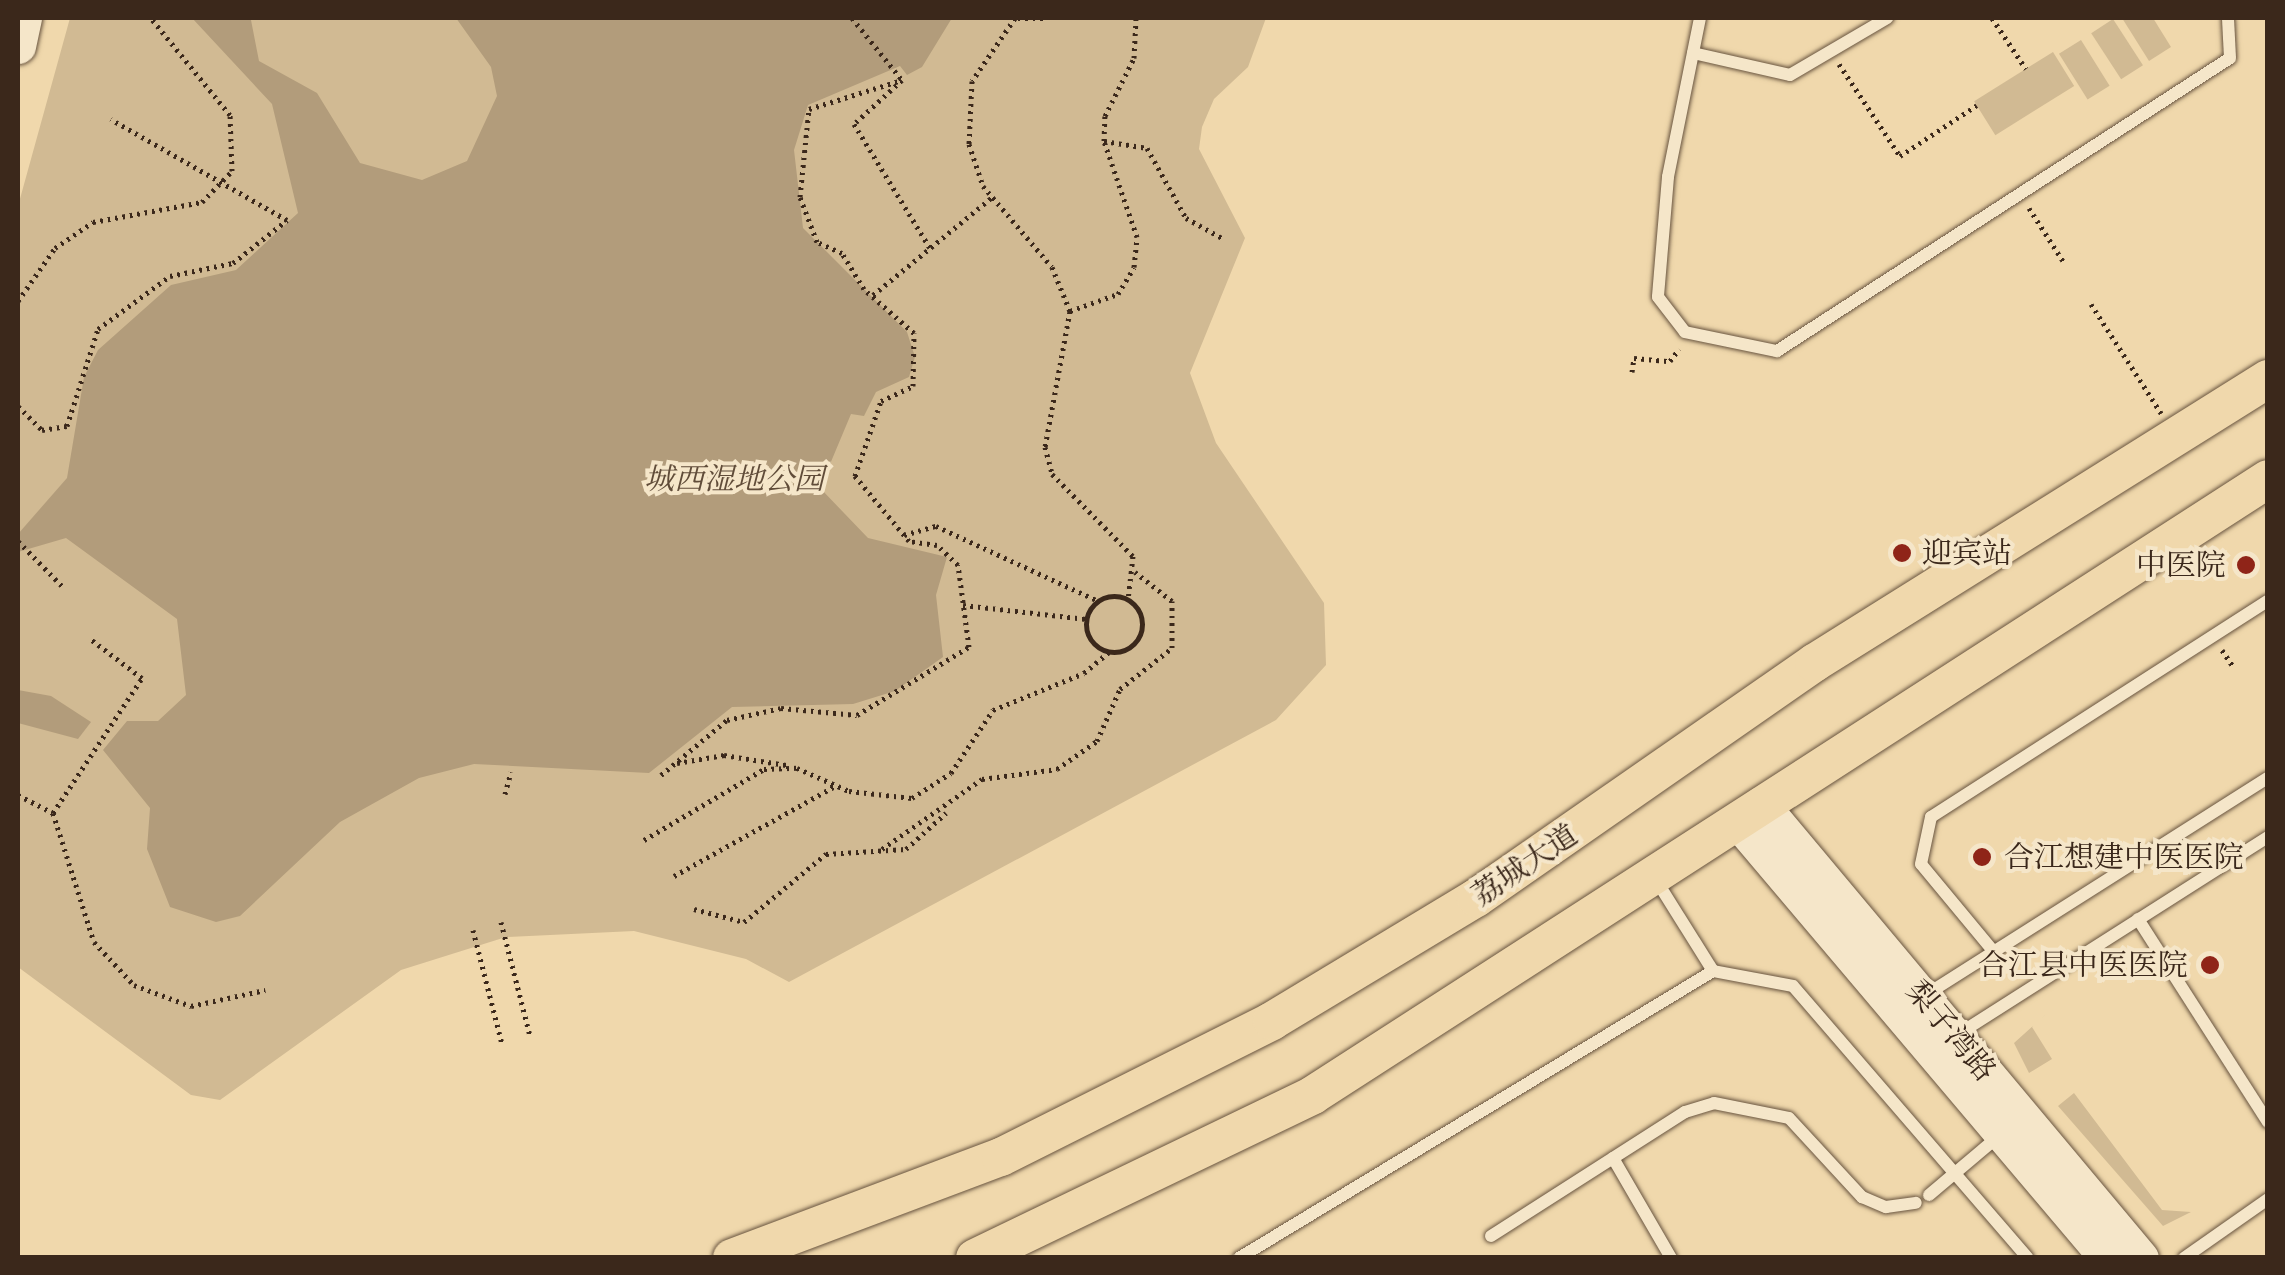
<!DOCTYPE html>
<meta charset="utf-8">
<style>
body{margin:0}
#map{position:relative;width:2285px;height:1275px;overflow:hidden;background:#f0d8ac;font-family:"Libre Caslon Text","Noto Serif SC",serif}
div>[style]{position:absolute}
.green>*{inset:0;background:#d1ba93;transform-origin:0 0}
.water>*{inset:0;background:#b29c7b}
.path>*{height:5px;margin-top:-2.5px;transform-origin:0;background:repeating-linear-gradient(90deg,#3b281b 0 2.5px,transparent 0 7.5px)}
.path>.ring{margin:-2.5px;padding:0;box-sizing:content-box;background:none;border:5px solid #3b281b;border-radius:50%}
.roads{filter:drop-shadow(0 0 2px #68543f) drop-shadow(0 0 2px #68543f)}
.lane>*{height:12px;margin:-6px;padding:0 6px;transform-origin:6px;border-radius:6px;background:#f5e6c9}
.secondary>*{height:35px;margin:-17.5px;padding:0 17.5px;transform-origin:17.5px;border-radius:17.5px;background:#f5e6c9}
.primary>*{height:38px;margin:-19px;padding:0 19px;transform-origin:19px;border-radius:19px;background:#f0d8ac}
.dots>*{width:28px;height:28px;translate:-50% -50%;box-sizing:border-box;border:5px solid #f5e6c9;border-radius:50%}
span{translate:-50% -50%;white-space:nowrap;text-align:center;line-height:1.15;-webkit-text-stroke:8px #f5e6c9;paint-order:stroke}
.park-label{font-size:30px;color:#604c39;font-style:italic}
.poi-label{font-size:30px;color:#3b281b}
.left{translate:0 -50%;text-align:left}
.right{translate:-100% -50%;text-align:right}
.street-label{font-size:30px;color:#3b281b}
.frame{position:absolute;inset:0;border:20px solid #3b281b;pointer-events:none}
</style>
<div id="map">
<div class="green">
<i style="clip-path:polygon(70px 18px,1266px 18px,1248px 67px,1214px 99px,1202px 127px,1199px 149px,1245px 238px,1190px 373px,1216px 443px,1324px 603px,1326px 665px,1276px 720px,789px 982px,746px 959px,634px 931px,506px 937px,401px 970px,220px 1100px,191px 1095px,18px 967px,18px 206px)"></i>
<i style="clip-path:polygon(2122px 18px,2153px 18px,2171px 47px,2149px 61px)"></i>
<i style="left:2113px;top:19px;width:55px;height:26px;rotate:57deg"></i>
<i style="left:2081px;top:40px;width:54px;height:26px;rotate:58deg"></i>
<i style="left:2053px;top:52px;width:40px;height:93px;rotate:58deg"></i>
<i style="clip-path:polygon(2052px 1009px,2032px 1027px,2052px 1059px,2029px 1073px,2014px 1043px)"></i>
<i style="clip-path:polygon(2074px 1093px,2162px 1210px,2191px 1212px,2163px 1226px,2058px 1106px)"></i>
</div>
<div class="water">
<i style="clip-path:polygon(192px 18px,251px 20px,259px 61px,317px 93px,360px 163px,422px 180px,467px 161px,497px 96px,491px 67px,456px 18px,952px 18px,922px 67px,907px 75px,900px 66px,808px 105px,794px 150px,803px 228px,907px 332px,915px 357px,909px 377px,876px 392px,864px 416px,851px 414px,820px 488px,868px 538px,947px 557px,936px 595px,943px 657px,895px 691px,853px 704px,732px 707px,649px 773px,474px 764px,419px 778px,340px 822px,240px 916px,216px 922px,170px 907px,147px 849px,150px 808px,103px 750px,127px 721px,158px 721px,186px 695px,177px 619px,66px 538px,18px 552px,18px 534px,67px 478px,84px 377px,98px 350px,171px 285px,236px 270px,298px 213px,272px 104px)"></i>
<i style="clip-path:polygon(18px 690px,51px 696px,91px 722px,78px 739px,18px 723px)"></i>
</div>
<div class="path">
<i style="left:852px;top:18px;width:80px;rotate:51.1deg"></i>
<i style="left:902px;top:80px;width:65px;rotate:137.5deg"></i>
<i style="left:854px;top:124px;width:145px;rotate:58.5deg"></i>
<i style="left:1015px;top:18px;width:76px;rotate:124.3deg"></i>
<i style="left:972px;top:81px;width:63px;rotate:92.7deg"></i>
<i style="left:969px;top:144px;width:44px;rotate:71.6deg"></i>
<i style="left:983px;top:186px;width:106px;rotate:49.6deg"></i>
<i style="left:1052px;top:267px;width:48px;rotate:67.8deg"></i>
<i style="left:1070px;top:311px;width:138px;rotate:100.4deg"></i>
<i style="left:1045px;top:447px;width:28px;rotate:75deg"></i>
<i style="left:1052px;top:474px;width:115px;rotate:45.4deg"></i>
<i style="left:1133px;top:556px;width:44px;rotate:96.5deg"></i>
<i style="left:1018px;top:18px;width:29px"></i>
<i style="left:1992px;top:18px;width:61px;rotate:56.3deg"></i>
<i style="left:1839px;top:64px;width:110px;rotate:56.5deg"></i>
<i style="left:1900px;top:156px;width:92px;rotate:-33.5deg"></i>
<i style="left:1104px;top:141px;width:44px;rotate:9.2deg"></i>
<i style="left:1147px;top:148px;width:80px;rotate:60.9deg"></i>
<i style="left:1186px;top:218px;width:41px;rotate:29.1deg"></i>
<i style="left:2029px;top:208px;width:63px;rotate:57.3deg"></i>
<i style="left:873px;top:295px;width:153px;rotate:-39.4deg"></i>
<i style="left:18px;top:301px;width:65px;rotate:-55.1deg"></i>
<i style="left:55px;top:248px;width:46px;rotate:-34.4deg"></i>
<i style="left:93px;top:222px;width:111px;rotate:-10.4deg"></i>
<i style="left:202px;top:202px;width:43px;rotate:-45.9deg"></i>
<i style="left:232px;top:171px;width:56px;rotate:-92deg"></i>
<i style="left:230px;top:115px;width:125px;rotate:-129.2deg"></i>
<i style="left:2091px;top:304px;width:130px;rotate:57.3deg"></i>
<i style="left:1070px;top:311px;width:51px;rotate:-19.5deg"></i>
<i style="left:1118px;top:294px;width:31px;rotate:-59deg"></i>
<i style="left:1134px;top:267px;width:30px;rotate:-84deg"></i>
<i style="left:1137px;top:237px;width:102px;rotate:-109deg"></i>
<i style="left:1104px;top:141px;width:25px;rotate:-88deg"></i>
<i style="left:1105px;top:116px;width:65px;rotate:-63.4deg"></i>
<i style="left:1134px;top:58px;width:40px;rotate:-87.1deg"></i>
<i style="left:1632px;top:372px;width:14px;rotate:-82deg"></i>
<i style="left:1634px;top:358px;width:36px;rotate:5deg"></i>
<i style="left:1670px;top:361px;width:15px;rotate:-53deg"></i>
<i style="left:18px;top:406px;width:34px;rotate:45deg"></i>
<i style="left:42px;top:430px;width:25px;rotate:-9deg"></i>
<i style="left:67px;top:426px;width:102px;rotate:-72.3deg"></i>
<i style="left:98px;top:329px;width:89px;rotate:-36.4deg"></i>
<i style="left:170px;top:276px;width:64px;rotate:-11.7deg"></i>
<i style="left:233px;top:263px;width:69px;rotate:-38.5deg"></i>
<i style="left:287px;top:220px;width:203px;rotate:-150.2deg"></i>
<i style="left:904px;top:535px;width:33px;rotate:-16deg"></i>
<i style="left:936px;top:526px;width:179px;rotate:24.8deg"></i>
<i style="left:18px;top:541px;width:63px;rotate:45.6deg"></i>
<i class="ring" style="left:1086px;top:596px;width:51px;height:51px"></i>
<i style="left:963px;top:605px;width:124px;rotate:6.5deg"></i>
<i style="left:2222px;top:650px;width:22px;rotate:56deg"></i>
<i style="left:677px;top:763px;width:48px;rotate:-9.7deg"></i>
<i style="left:724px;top:755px;width:63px;rotate:9.2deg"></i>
<i style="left:661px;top:775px;width:86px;rotate:-39.8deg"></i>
<i style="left:727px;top:720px;width:55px;rotate:-12.5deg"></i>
<i style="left:781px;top:708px;width:76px;rotate:5.3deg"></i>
<i style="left:857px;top:715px;width:131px;rotate:-31.3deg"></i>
<i style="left:969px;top:647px;width:83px;rotate:-97.6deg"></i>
<i style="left:958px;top:565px;width:29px;rotate:-136deg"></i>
<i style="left:937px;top:545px;width:28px;rotate:-172deg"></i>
<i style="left:909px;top:541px;width:85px;rotate:-129.7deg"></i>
<i style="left:855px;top:476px;width:79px;rotate:-70.9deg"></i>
<i style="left:881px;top:401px;width:35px;rotate:-25deg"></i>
<i style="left:913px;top:386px;width:53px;rotate:-88.9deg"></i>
<i style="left:914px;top:333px;width:67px;rotate:-138.7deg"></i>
<i style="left:864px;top:289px;width:42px;rotate:-121.4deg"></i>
<i style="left:842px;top:253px;width:27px;rotate:-156deg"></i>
<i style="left:817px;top:242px;width:48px;rotate:-110.7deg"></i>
<i style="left:800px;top:197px;width:88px;rotate:-84.2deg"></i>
<i style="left:809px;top:109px;width:97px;rotate:-17.3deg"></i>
<i style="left:505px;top:794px;width:23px;rotate:-75deg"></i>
<i style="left:18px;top:795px;width:39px;rotate:27deg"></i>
<i style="left:53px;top:813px;width:135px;rotate:72.4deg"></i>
<i style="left:94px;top:942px;width:59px;rotate:47.1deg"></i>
<i style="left:134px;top:985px;width:61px;rotate:20.2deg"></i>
<i style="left:191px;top:1006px;width:76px;rotate:-12.2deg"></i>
<i style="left:53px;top:813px;width:162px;rotate:-56.6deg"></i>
<i style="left:142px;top:678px;width:63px;rotate:-142.8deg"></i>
<i style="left:644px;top:840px;width:139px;rotate:-30.6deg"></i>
<i style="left:764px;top:769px;width:33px;rotate:-2deg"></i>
<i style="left:797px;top:768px;width:57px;rotate:23.9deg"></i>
<i style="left:849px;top:791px;width:63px;rotate:6.3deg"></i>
<i style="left:912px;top:798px;width:46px;rotate:-32.7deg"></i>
<i style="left:951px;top:773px;width:76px;rotate:-56.3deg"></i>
<i style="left:993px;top:710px;width:98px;rotate:-22.1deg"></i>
<i style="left:1084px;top:673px;width:33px;rotate:-40deg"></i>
<i style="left:882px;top:849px;width:122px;rotate:-35deg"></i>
<i style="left:982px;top:779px;width:76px;rotate:-7.6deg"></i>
<i style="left:1057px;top:769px;width:49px;rotate:-35deg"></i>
<i style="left:1097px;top:741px;width:57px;rotate:-66.1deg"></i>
<i style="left:1120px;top:689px;width:66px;rotate:-38.3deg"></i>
<i style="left:1172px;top:648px;width:47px;rotate:-90deg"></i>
<i style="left:1172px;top:601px;width:47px;rotate:-141.9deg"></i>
<i style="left:674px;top:876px;width:184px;rotate:-29.2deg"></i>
<i style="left:694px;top:909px;width:52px;rotate:14.6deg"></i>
<i style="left:744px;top:922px;width:107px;rotate:-39.7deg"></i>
<i style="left:826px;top:854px;width:80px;rotate:-3.6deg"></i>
<i style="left:906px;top:849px;width:54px;rotate:-42deg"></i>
<i style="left:501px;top:922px;width:118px;rotate:75.7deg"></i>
<i style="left:473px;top:930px;width:118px;rotate:75.7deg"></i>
</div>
<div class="roads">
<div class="lane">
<i style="left:1700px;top:18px;width:162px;rotate:101.4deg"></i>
<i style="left:1668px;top:177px;width:120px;rotate:94.8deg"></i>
<i style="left:1658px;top:297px;width:44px;rotate:52.4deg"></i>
<i style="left:1685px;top:332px;width:94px;rotate:11.7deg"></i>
<i style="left:1777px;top:351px;width:539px;rotate:-32.89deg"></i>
<i style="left:2230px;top:58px;width:40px;rotate:-92.9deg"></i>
<i style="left:1693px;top:53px;width:99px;rotate:12.8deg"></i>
<i style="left:1790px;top:75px;width:113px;rotate:-30.4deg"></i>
<i style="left:1656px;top:880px;width:107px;rotate:57.9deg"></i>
<i style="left:2138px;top:919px;width:241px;rotate:57.4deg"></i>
<i style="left:1994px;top:952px;width:114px;rotate:-129.7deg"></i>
<i style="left:1921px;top:864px;width:48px;rotate:-78deg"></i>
<i style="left:1931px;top:817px;width:400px;rotate:-32.7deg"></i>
<i style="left:1924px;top:996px;width:407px;rotate:-32.4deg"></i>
<i style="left:1957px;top:1035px;width:369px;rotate:-32.5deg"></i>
<i style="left:1613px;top:1158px;width:116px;rotate:59.9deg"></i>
<i style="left:1929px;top:1195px;width:93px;rotate:-40.2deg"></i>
<i style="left:1491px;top:1236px;width:230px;rotate:-32.6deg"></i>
<i style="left:1685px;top:1112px;width:30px;rotate:-17deg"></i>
<i style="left:1714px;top:1103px;width:76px;rotate:11.3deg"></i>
<i style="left:1789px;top:1118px;width:108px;rotate:47.3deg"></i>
<i style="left:1862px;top:1197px;width:26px;rotate:23deg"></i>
<i style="left:1886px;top:1207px;width:30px;rotate:-8deg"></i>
<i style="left:1239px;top:1258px;width:554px;rotate:-31.19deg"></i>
<i style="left:1713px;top:971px;width:81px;rotate:10.6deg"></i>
<i style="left:1793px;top:986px;width:359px;rotate:49.2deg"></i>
<i style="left:2184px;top:1258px;width:103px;rotate:-35.1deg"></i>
</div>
<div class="secondary">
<i style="left:18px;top:46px;width:29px;rotate:-78deg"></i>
<i style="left:1761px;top:804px;width:592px;rotate:50.07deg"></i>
<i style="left:1737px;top:821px;width:573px;rotate:49.75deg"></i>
</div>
<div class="primary">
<i style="left:732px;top:1258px;width:287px;rotate:-20.6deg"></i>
<i style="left:1001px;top:1157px;width:303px;rotate:-26.6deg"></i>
<i style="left:1272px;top:1021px;width:238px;rotate:-31.1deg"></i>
<i style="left:1476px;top:898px;width:412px;rotate:-34.8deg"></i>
<i style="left:1814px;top:663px;width:536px;rotate:-32.03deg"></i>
<i style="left:975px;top:1258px;width:375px;rotate:-25.7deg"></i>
<i style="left:1313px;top:1095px;width:1136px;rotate:-32.82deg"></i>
</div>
</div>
<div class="dots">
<i style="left:1902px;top:553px;background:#8f2418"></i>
<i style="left:2246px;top:565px;background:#8f2418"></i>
<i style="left:1982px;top:857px;background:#8f2418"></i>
<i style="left:2210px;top:965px;background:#8f2418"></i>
</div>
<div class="park-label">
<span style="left:734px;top:479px">城西湿地公园</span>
</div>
<div class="poi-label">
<span class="left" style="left:1922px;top:553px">迎宾站</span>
<span class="right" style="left:2226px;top:565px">中医院</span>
<span class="left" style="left:2004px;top:857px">合江想建中医医院</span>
<span class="right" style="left:2188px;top:965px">合江县中医医院</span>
</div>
<div class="street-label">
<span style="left:1525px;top:865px;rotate:-34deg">荔城大道</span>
<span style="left:1951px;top:1031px;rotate:50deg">梨子湾路</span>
</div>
<div class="frame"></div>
</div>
